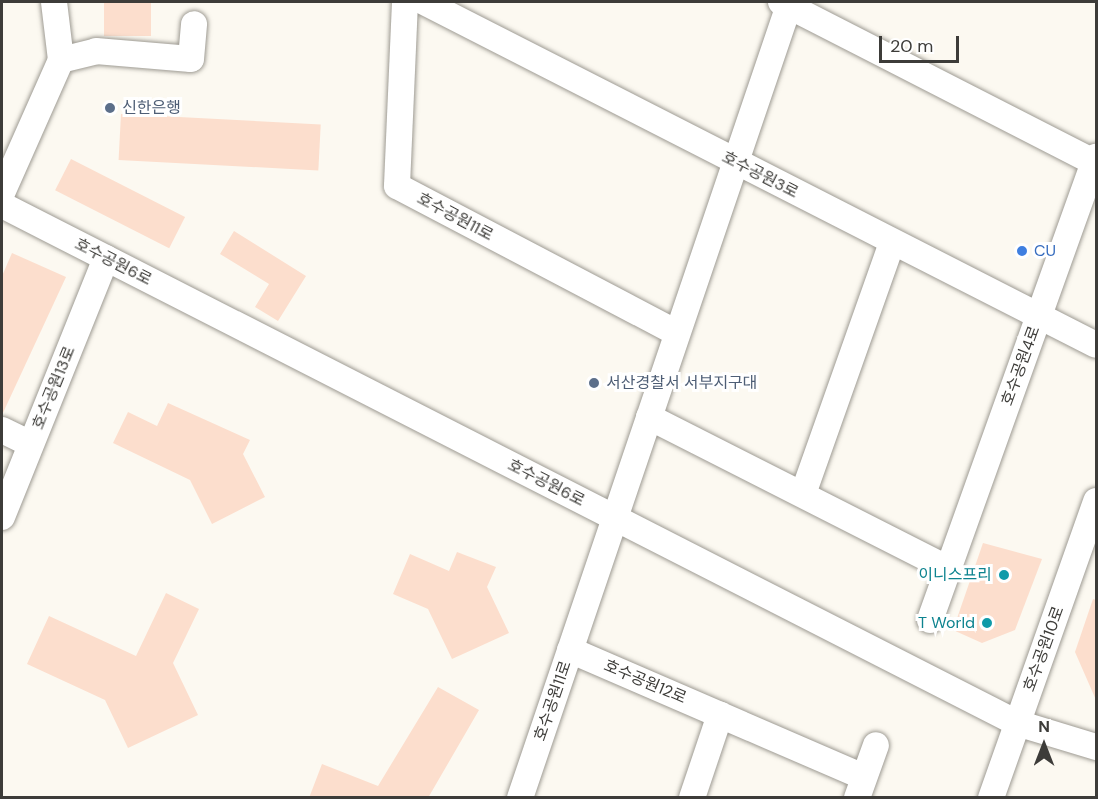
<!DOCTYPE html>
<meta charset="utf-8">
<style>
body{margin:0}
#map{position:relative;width:1098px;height:799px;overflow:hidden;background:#fcf9f1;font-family:"DM Sans","Noto Sans KR",sans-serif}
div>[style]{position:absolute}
.building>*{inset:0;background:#fcdecd;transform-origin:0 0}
.roads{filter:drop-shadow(0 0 2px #9e9b93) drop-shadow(0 0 2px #9e9b93)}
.minor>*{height:26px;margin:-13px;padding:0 13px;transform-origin:13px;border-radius:13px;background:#fff}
.dots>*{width:16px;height:16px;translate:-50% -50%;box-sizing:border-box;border:3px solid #fff;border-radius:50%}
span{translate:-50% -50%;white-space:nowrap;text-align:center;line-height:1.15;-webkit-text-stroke:6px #fff;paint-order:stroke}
.service-label{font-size:16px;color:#4e5e75}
.left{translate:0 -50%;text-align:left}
.street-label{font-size:16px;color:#3d3c39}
.shop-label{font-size:16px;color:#366cbe}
.culture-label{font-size:16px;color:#0d838f}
.right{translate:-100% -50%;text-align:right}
.frame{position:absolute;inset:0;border:3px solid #3d3c39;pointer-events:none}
.north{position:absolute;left:1014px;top:715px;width:60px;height:60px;-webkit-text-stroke:4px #fff;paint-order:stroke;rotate:0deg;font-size:16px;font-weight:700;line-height:24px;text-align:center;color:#3d3c39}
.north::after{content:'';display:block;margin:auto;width:21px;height:27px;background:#3d3c39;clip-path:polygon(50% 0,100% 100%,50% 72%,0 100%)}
.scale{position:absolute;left:879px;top:36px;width:80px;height:27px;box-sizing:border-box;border:3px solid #3d3c39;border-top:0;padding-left:8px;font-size:18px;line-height:21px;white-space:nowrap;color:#3d3c39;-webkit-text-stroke:4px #fff;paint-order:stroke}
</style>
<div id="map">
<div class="building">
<i style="left:104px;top:2px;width:47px;height:34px"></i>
<i style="left:121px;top:114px;width:200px;height:46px;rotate:3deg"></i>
<i style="left:71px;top:159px;width:128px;height:35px;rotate:27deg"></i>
<i style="clip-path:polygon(234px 231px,306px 276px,278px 321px,255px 307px,269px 284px,220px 254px)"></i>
<i style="clip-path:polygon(12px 253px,66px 277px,2px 415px,2px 276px)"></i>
<i style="clip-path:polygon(168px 403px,250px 440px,243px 454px,265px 497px,212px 524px,190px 480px,113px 443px,128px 412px,157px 426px)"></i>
<i style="clip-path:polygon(983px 543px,1042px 559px,1015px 630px,982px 643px,953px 630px)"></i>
<i style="clip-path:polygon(457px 552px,496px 567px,487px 587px,509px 633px,452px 659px,428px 609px,393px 594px,410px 554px,449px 571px)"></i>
<i style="clip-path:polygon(166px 593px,199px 609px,173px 663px,198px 715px,128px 748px,105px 700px,27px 664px,49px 616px,136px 656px)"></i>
<i style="clip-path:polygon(1093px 599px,1096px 600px,1096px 700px,1075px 652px)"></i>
<i style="clip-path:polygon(438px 687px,479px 710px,428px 798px,309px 798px,322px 764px,378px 786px)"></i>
</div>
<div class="roads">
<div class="minor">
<i style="left:405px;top:2px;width:184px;rotate:92.5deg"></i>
<i style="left:397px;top:186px;width:316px;rotate:27.7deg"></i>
<i style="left:424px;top:2px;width:754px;rotate:27.04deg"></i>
<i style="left:781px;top:2px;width:353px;rotate:27.1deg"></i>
<i style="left:61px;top:60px;width:36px;rotate:-14deg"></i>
<i style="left:96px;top:51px;width:95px;rotate:4.8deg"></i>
<i style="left:191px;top:59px;width:35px;rotate:-85deg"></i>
<i style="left:2px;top:193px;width:145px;rotate:-66.1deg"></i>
<i style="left:61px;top:60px;width:58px;rotate:-96.9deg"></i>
<i style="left:2px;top:205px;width:1140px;rotate:27.04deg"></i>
<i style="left:1017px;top:723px;width:83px;rotate:16.9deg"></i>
<i style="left:649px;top:417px;width:335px;rotate:26.9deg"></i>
<i style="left:2px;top:430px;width:32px;rotate:26deg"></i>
<i style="left:803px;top:494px;width:266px;rotate:-70.5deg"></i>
<i style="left:2px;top:517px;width:279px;rotate:-68.1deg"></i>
<i style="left:930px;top:620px;width:492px;rotate:-70.3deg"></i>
<i style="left:570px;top:650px;width:319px;rotate:23.4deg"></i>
<i style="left:520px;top:798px;width:841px;rotate:-71.26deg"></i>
<i style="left:692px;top:798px;width:88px;rotate:-71.4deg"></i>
<i style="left:857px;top:798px;width:56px;rotate:-70.3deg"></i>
<i style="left:991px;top:798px;width:315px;rotate:-70.5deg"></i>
</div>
</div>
<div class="dots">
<i style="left:110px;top:108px;background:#5c6f8a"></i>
<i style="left:1022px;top:251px;background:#3f7fe0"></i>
<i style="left:594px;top:383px;background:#5c6f8a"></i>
<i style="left:1004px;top:575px;background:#0f9aa8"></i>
<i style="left:987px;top:623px;background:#0f9aa8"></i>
</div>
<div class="service-label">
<span class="left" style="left:122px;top:108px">신한은행</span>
<span class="left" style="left:606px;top:383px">서산경찰서 서부지구대</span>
</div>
<div class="street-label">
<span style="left:760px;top:175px;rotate:27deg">호수공원3로</span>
<span style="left:455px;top:217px;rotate:28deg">호수공원11로</span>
<span style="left:113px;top:262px;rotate:27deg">호수공원6로</span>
<span style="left:1021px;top:366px;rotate:-70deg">호수공원4로</span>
<span style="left:54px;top:388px;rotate:-68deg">호수공원13로</span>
<span style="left:546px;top:483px;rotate:27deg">호수공원6로</span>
<span style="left:1044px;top:649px;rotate:-70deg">호수공원10로</span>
<span style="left:645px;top:682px;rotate:23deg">호수공원12로</span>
<span style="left:553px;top:701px;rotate:-71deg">호수공원11로</span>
</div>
<div class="shop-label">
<span class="left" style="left:1034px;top:251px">CU</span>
</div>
<div class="culture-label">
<span class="right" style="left:992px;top:575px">이니스프리</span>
<span class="right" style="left:975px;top:623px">T World</span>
</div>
<div class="frame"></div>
<div class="north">N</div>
<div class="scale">20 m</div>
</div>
